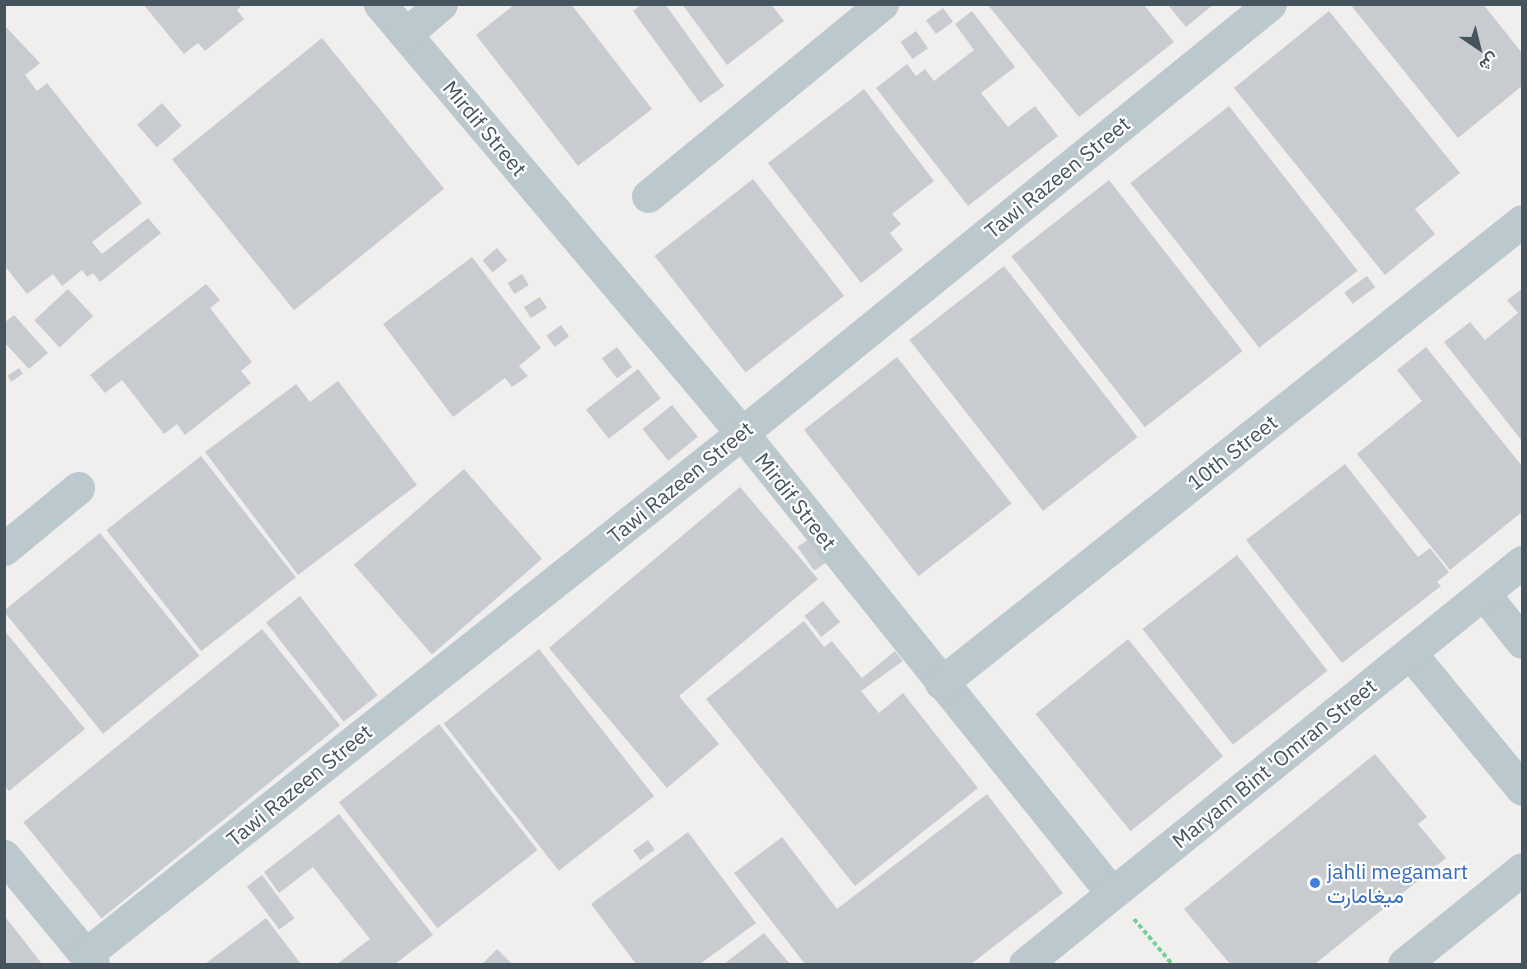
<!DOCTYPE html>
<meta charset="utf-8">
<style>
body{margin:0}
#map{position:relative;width:1527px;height:969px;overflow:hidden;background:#f1eeee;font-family:"IBM Plex Sans",Vazirmatn,sans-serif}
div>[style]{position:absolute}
.building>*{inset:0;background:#c8ccd1;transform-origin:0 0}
.path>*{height:4px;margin-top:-2px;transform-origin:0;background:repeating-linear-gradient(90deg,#70d197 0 4.5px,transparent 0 7.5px)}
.minor>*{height:33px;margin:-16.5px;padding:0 16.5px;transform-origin:16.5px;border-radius:16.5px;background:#bbc8ce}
.dots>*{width:16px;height:16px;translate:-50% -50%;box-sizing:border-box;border:3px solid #fff;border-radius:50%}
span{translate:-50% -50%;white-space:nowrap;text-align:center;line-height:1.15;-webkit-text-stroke:4.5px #fff;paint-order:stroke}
.street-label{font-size:21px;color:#45545d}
.shop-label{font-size:21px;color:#366cbe}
.left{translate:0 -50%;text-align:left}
.frame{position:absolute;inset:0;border:6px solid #45545d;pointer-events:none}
.north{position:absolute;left:1449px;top:18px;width:60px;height:60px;-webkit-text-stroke:4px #fff;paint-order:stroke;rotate:145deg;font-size:16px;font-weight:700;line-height:24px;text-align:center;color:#45545d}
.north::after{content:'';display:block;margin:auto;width:21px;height:27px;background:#45545d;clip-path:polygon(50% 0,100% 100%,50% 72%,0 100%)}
</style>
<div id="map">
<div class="building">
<i style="clip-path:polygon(143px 4px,243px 4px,237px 10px,244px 19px,205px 51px,198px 43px,184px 54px)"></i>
<i style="clip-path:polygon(515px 4px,571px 4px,652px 109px,578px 166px,476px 35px)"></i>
<i style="clip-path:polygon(642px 4px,665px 4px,724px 86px,700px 103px,633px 11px)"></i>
<i style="clip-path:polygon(682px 4px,771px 4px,784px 21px,727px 65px)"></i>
<i style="clip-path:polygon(1167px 4px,1214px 4px,1186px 27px)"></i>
<i style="clip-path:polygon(1350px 4px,1483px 4px,1522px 53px,1522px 86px,1458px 138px)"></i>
<i style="clip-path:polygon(988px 5px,1144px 5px,1174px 42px,1079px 117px)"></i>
<i style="left:943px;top:8px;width:17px;height:21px;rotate:54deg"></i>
<i style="clip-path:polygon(972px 11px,1015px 67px,981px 93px,1008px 127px,1035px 106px,1058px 136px,968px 206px,876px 88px,907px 64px,916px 76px,925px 69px,934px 81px,974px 50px,955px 24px)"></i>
<i style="clip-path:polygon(1329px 11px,1460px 173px,1415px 209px,1435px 234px,1385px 275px,1234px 88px)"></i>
<i style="clip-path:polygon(4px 25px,40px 63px,25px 75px,37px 91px,47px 83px,142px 203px,92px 242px,102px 254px,148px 218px,161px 233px,100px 282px,93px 273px,87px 277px,82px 270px,62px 286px,53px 274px,27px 294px,4px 265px)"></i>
<i style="left:916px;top:31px;width:21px;height:19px;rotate:55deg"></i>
<i style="left:322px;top:38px;width:194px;height:193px;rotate:51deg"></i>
<i style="clip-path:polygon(864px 89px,934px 181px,892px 214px,901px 224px,890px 233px,903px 250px,861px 283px,768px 163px)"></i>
<i style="left:162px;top:103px;width:30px;height:33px;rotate:49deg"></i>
<i style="left:1229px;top:106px;width:209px;height:125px;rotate:52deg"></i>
<i style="left:753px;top:179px;width:148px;height:125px;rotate:52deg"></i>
<i style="left:1109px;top:180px;width:217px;height:124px;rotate:52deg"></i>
<i style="left:497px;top:248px;width:16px;height:19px;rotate:50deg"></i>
<i style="clip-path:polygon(472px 257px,541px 348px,519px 366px,528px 376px,512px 387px,505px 378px,453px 417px,383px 324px)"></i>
<i style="left:1004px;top:266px;width:217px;height:120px;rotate:52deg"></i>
<i style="left:522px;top:274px;width:13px;height:17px;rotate:58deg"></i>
<i style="left:1367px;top:276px;width:14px;height:28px;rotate:54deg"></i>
<i style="clip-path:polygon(206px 284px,220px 300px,210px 308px,252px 362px,241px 371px,251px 383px,185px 435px,177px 424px,164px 434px,122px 380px,105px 393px,90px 375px)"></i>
<i style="left:68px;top:289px;width:37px;height:46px;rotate:47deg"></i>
<i style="clip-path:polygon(1522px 289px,1522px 441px,1444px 342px,1470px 322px,1485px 340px,1518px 313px,1507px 300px)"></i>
<i style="left:540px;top:297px;width:13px;height:19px;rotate:58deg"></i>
<i style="clip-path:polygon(14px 315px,48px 353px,29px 369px,4px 342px,4px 323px)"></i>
<i style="left:561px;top:325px;width:14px;height:18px;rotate:54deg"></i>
<i style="left:617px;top:347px;width:25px;height:19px;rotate:53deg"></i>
<i style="clip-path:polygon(1426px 347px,1522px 466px,1522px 512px,1450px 570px,1357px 454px,1422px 401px,1397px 370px)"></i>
<i style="left:897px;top:357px;width:186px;height:118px;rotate:52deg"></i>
<i style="left:19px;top:368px;width:7px;height:14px;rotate:56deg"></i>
<i style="left:638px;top:369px;width:37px;height:66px;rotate:52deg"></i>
<i style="clip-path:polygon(338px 381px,417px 485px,298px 575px,205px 452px,296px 384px,310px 402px)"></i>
<i style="left:672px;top:405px;width:41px;height:38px;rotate:51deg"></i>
<i style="left:201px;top:456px;width:154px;height:120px;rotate:52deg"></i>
<i style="clip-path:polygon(1345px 464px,1418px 557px,1430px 548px,1449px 572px,1437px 582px,1441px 586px,1342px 663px,1246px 540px)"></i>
<i style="left:464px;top:469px;width:119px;height:146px;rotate:49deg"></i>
<i style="clip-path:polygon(740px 487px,818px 579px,679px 696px,719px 744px,667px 788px,549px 648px)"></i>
<i style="left:100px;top:533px;width:158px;height:124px;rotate:51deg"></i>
<i style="left:809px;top:539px;width:29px;height:14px;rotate:55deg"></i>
<i style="left:1237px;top:555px;width:147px;height:120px;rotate:52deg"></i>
<i style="left:300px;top:596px;width:126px;height:43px;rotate:52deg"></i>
<i style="left:823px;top:601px;width:27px;height:24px;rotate:51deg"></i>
<i style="clip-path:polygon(804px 621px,824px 647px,832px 641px,862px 678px,895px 651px,903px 661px,861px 691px,879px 713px,903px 693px,978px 788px,855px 886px,706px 699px)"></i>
<i style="left:262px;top:629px;width:124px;height:307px;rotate:51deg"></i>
<i style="clip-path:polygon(4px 630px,85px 729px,9px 791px,4px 785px)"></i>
<i style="left:1128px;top:639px;width:151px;height:119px;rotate:51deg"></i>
<i style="left:539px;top:649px;width:187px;height:121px;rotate:52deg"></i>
<i style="left:439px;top:724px;width:160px;height:127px;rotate:52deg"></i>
<i style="clip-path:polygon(1375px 754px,1427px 817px,1418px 824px,1446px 858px,1315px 964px,1230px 964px,1184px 909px)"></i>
<i style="clip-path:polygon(987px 794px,1063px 893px,971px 964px,805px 964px,734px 873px,782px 837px,837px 909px)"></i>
<i style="clip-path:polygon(339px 814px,433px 935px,395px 964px,337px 964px,370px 939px,313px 867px,279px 893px,264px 872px)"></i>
<i style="clip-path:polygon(688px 832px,756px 923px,700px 964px,636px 964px,591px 904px)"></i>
<i style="left:648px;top:840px;width:12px;height:18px;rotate:55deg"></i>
<i style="left:262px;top:875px;width:54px;height:19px;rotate:53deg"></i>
<i style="clip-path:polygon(4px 915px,42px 964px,4px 964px)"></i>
<i style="clip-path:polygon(266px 918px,301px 964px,205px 964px)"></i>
<i style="clip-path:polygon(764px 933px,790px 964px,724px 964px)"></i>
<i style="clip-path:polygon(497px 949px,512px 964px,482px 964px)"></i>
</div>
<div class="path">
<i style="left:1134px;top:919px;width:59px;rotate:49.8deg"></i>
</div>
<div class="minor">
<i style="left:380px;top:4px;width:561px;rotate:49.84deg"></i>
<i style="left:742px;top:433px;width:590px;rotate:51.19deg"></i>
<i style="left:406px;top:34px;width:46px;rotate:-40.6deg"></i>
<i style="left:648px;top:196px;width:303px;rotate:-39.4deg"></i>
<i style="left:4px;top:549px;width:96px;rotate:-39.5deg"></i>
<i style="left:1484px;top:594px;width:61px;rotate:51.6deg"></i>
<i style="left:1410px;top:653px;width:176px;rotate:50.5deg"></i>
<i style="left:941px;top:683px;width:742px;rotate:-38.49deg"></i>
<i style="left:4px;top:856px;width:140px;rotate:50.5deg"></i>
<i style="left:85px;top:955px;width:839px;rotate:-38.47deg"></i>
<i style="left:742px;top:433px;width:680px;rotate:-39.09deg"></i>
<i style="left:1025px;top:964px;width:639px;rotate:-38.97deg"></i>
<i style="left:1404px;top:964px;width:151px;rotate:-38.8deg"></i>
</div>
<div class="dots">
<i style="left:1315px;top:883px;background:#3f7fe0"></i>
</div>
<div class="street-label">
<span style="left:485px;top:128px;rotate:50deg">Mirdif Street</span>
<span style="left:1057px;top:177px;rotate:-39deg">Tawi Razeen Street</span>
<span style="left:1232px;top:452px;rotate:-38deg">10th Street</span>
<span style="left:680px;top:482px;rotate:-39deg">Tawi Razeen Street</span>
<span style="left:796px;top:501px;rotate:52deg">Mirdif Street</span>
<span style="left:1274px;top:763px;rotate:-39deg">Maryam Bint 'Omran Street</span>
<span style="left:299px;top:785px;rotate:-39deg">Tawi Razeen Street</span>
</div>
<div class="shop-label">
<span class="left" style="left:1327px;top:883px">jahli megamart<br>ميغامارت</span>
</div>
<div class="frame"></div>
<div class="north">ش</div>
</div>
